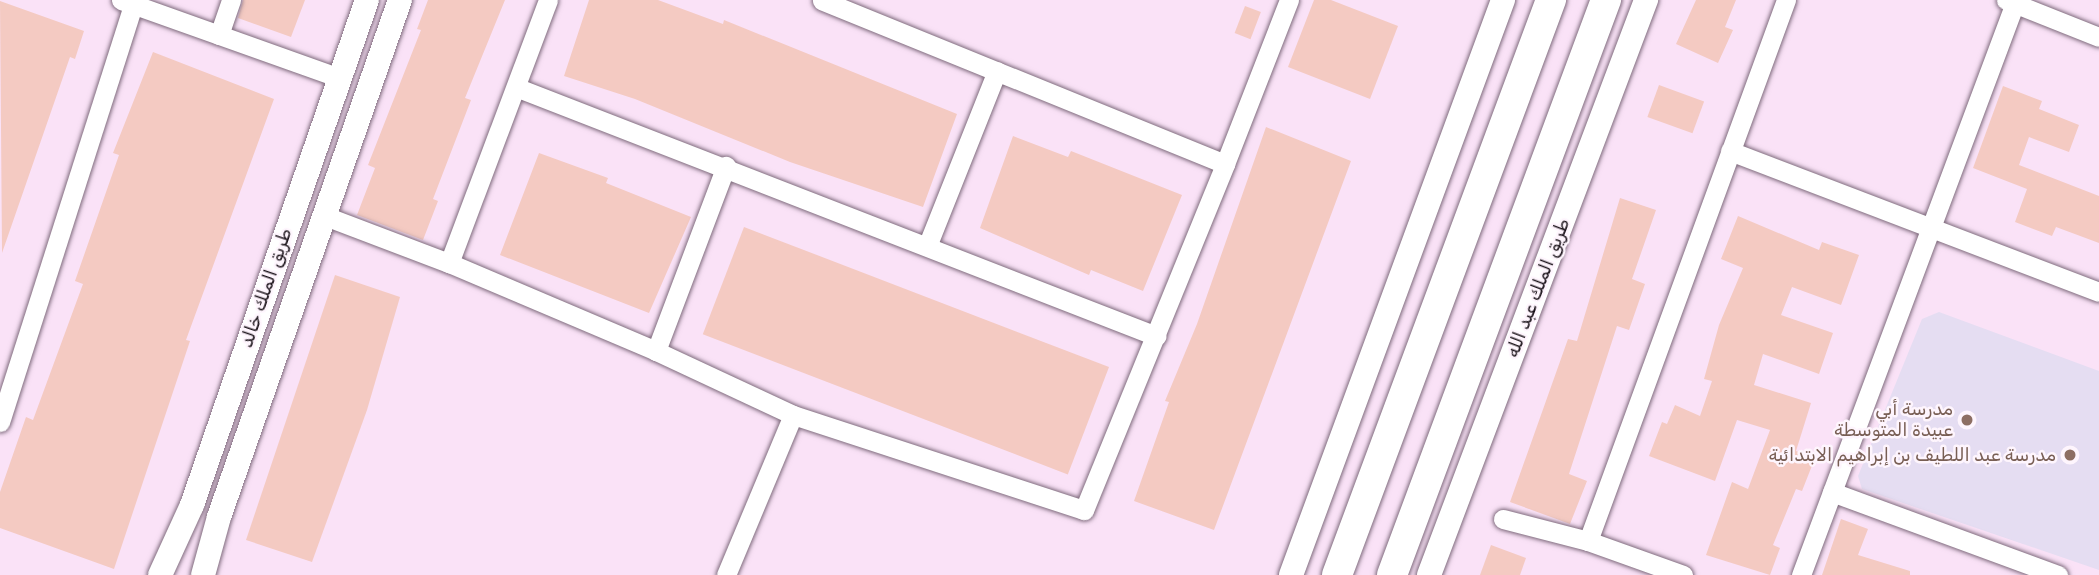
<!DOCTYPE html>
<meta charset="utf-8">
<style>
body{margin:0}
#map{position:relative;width:2099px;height:575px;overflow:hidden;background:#fae2f7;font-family:Rubik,Vazirmatn,sans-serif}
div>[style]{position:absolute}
.education>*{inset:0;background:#e5ddf2}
.building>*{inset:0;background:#f4cac2;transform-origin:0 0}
.roads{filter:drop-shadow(0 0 2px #7f6b7d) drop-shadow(0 0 2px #7f6b7d)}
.minor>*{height:19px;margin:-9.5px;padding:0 9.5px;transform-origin:9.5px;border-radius:9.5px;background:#fff}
.major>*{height:24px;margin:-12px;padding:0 12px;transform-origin:12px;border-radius:12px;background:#fff}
.highway>*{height:30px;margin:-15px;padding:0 15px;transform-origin:15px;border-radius:15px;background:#fff}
.dots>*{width:19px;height:19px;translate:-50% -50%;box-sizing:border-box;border:4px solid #fef5fd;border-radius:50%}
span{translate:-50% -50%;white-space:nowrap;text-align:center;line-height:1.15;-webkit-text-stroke:5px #fef5fd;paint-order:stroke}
.street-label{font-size:18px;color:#1a1219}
.education-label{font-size:18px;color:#785e54}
.right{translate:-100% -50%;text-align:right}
</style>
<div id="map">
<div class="education">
<i style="clip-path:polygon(1939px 312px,2099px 371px,2099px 570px,1862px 489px,1858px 476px,1922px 319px)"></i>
</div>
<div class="building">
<i style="clip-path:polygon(243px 0,305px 0,291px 37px,238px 18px)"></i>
<i style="clip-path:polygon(428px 0,505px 0,465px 98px,471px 100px,433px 199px,438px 201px,423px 240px,357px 215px,375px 168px,368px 165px,421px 30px,417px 29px)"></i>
<i style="clip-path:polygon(589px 0,658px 0,723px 24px,724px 20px,957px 114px,923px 207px,790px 162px,635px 99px,564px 76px)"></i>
<i style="clip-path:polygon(1314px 0,1331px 0,1398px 26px,1370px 99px,1288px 67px)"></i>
<i style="clip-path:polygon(1696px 0,1736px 0,1725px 27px,1733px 30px,1718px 63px,1676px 44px)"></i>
<i style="clip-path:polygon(0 1px,84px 31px,75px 59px,70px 57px,2px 253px)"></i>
<i style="left:1245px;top:6px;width:17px;height:29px;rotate:21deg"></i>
<i style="clip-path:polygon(153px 52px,274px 99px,186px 340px,190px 341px,114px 569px,0 528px,0 492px,26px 417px,33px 420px,83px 284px,75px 281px,119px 155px,113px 153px)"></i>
<i style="left:1659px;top:85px;width:48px;height:34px;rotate:20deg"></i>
<i style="clip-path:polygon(2003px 86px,2042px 101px,2039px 109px,2079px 125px,2069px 152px,2029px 137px,2019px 165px,2099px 196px,2099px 243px,2056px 227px,2052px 236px,2015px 222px,2027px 189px,1973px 168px)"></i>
<i style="clip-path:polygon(1266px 127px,1351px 161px,1214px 530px,1134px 501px,1169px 402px,1165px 401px,1197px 324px)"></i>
<i style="clip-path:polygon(1013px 136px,1068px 157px,1071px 151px,1182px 195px,1143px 291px,1091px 270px,1089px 275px,980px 228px)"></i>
<i style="clip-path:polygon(539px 153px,608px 178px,606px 183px,691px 217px,649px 313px,500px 255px)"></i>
<i style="clip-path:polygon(1620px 198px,1656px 210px,1632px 279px,1645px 284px,1629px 330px,1617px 326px,1569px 474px,1587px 481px,1570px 524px,1510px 502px,1568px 339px,1577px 341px)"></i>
<i style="clip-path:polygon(1738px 216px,1819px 250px,1822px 242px,1859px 255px,1841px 305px,1792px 287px,1781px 315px,1833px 333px,1819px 374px,1763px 354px,1754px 385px,1811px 403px,1796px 451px,1815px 458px,1802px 491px,1796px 489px,1773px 545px,1780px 548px,1770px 575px,1706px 555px,1732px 482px,1748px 489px,1770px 430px,1737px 420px,1715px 481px,1649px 456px,1662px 422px,1667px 424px,1675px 405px,1700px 416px,1712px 381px,1704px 379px,1719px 325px,1743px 268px,1721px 259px)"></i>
<i style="left:744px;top:227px;width:391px;height:115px;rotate:21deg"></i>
<i style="clip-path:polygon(335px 275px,400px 297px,367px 410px,312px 562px,246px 540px)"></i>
<i style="clip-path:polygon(1841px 519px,1868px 529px,1858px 555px,1910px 571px,1910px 575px,1822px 575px)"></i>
<i style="clip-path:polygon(1491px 545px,1526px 558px,1520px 575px,1480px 575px)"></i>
</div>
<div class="roads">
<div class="minor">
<i style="left:121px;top:0;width:232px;rotate:19.6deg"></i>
<i style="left:548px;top:0;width:281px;rotate:110.6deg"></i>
<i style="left:449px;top:263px;width:225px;rotate:23deg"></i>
<i style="left:656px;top:351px;width:151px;rotate:25deg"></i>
<i style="left:793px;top:415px;width:306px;rotate:18.1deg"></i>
<i style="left:1084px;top:510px;width:374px;rotate:-67.8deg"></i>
<i style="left:1225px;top:164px;width:435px;rotate:-157.9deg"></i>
<i style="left:2006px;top:0;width:100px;rotate:21.7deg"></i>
<i style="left:219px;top:35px;width:37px;rotate:-71deg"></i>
<i style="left:518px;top:88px;width:685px;rotate:21.24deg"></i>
<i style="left:1730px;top:151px;width:395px;rotate:20.9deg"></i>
<i style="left:1225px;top:164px;width:176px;rotate:-68.7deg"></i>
<i style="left:325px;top:216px;width:133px;rotate:20.8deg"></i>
<i style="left:928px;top:244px;width:186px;rotate:-68.3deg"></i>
<i style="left:656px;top:351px;width:198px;rotate:-69.3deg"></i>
<i style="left:0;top:422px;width:439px;rotate:-72.3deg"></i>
<i style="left:1832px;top:492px;width:241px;rotate:20.2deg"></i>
<i style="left:1503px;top:519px;width:88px;rotate:14.5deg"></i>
<i style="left:1588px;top:541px;width:101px;rotate:19.7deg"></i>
<i style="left:1588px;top:541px;width:576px;rotate:-69.9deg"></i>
<i style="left:726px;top:575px;width:173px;rotate:-67.3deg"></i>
<i style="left:1801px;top:575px;width:614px;rotate:-69.5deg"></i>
</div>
<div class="major">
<i style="left:160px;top:575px;width:77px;rotate:-65.4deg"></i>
<i style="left:192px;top:505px;width:534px;rotate:-70.89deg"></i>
<i style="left:203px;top:575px;width:60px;rotate:-74.6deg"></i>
<i style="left:219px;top:517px;width:548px;rotate:-70.71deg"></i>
<i style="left:1291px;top:575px;width:613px;rotate:-69.76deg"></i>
<i style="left:1429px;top:575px;width:615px;rotate:-69.32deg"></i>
</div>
<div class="highway">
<i style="left:1337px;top:575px;width:614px;rotate:-69.59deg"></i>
<i style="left:1392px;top:575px;width:614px;rotate:-69.59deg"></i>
</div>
</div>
<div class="dots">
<i style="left:1967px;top:420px;background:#8d6e63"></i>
<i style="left:2070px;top:455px;background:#8d6e63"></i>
</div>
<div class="street-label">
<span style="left:266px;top:288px;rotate:-71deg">طريق الملك خالد</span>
<span style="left:1538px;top:288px;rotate:-69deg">طريق الملك عبد الله</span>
</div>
<div class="education-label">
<span class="right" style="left:1953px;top:420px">مدرسة أبي<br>عبيدة المتوسطة</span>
<span class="right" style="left:2056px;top:455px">مدرسة عبد اللطيف بن إبراهيم الابتدائية</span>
</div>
</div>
